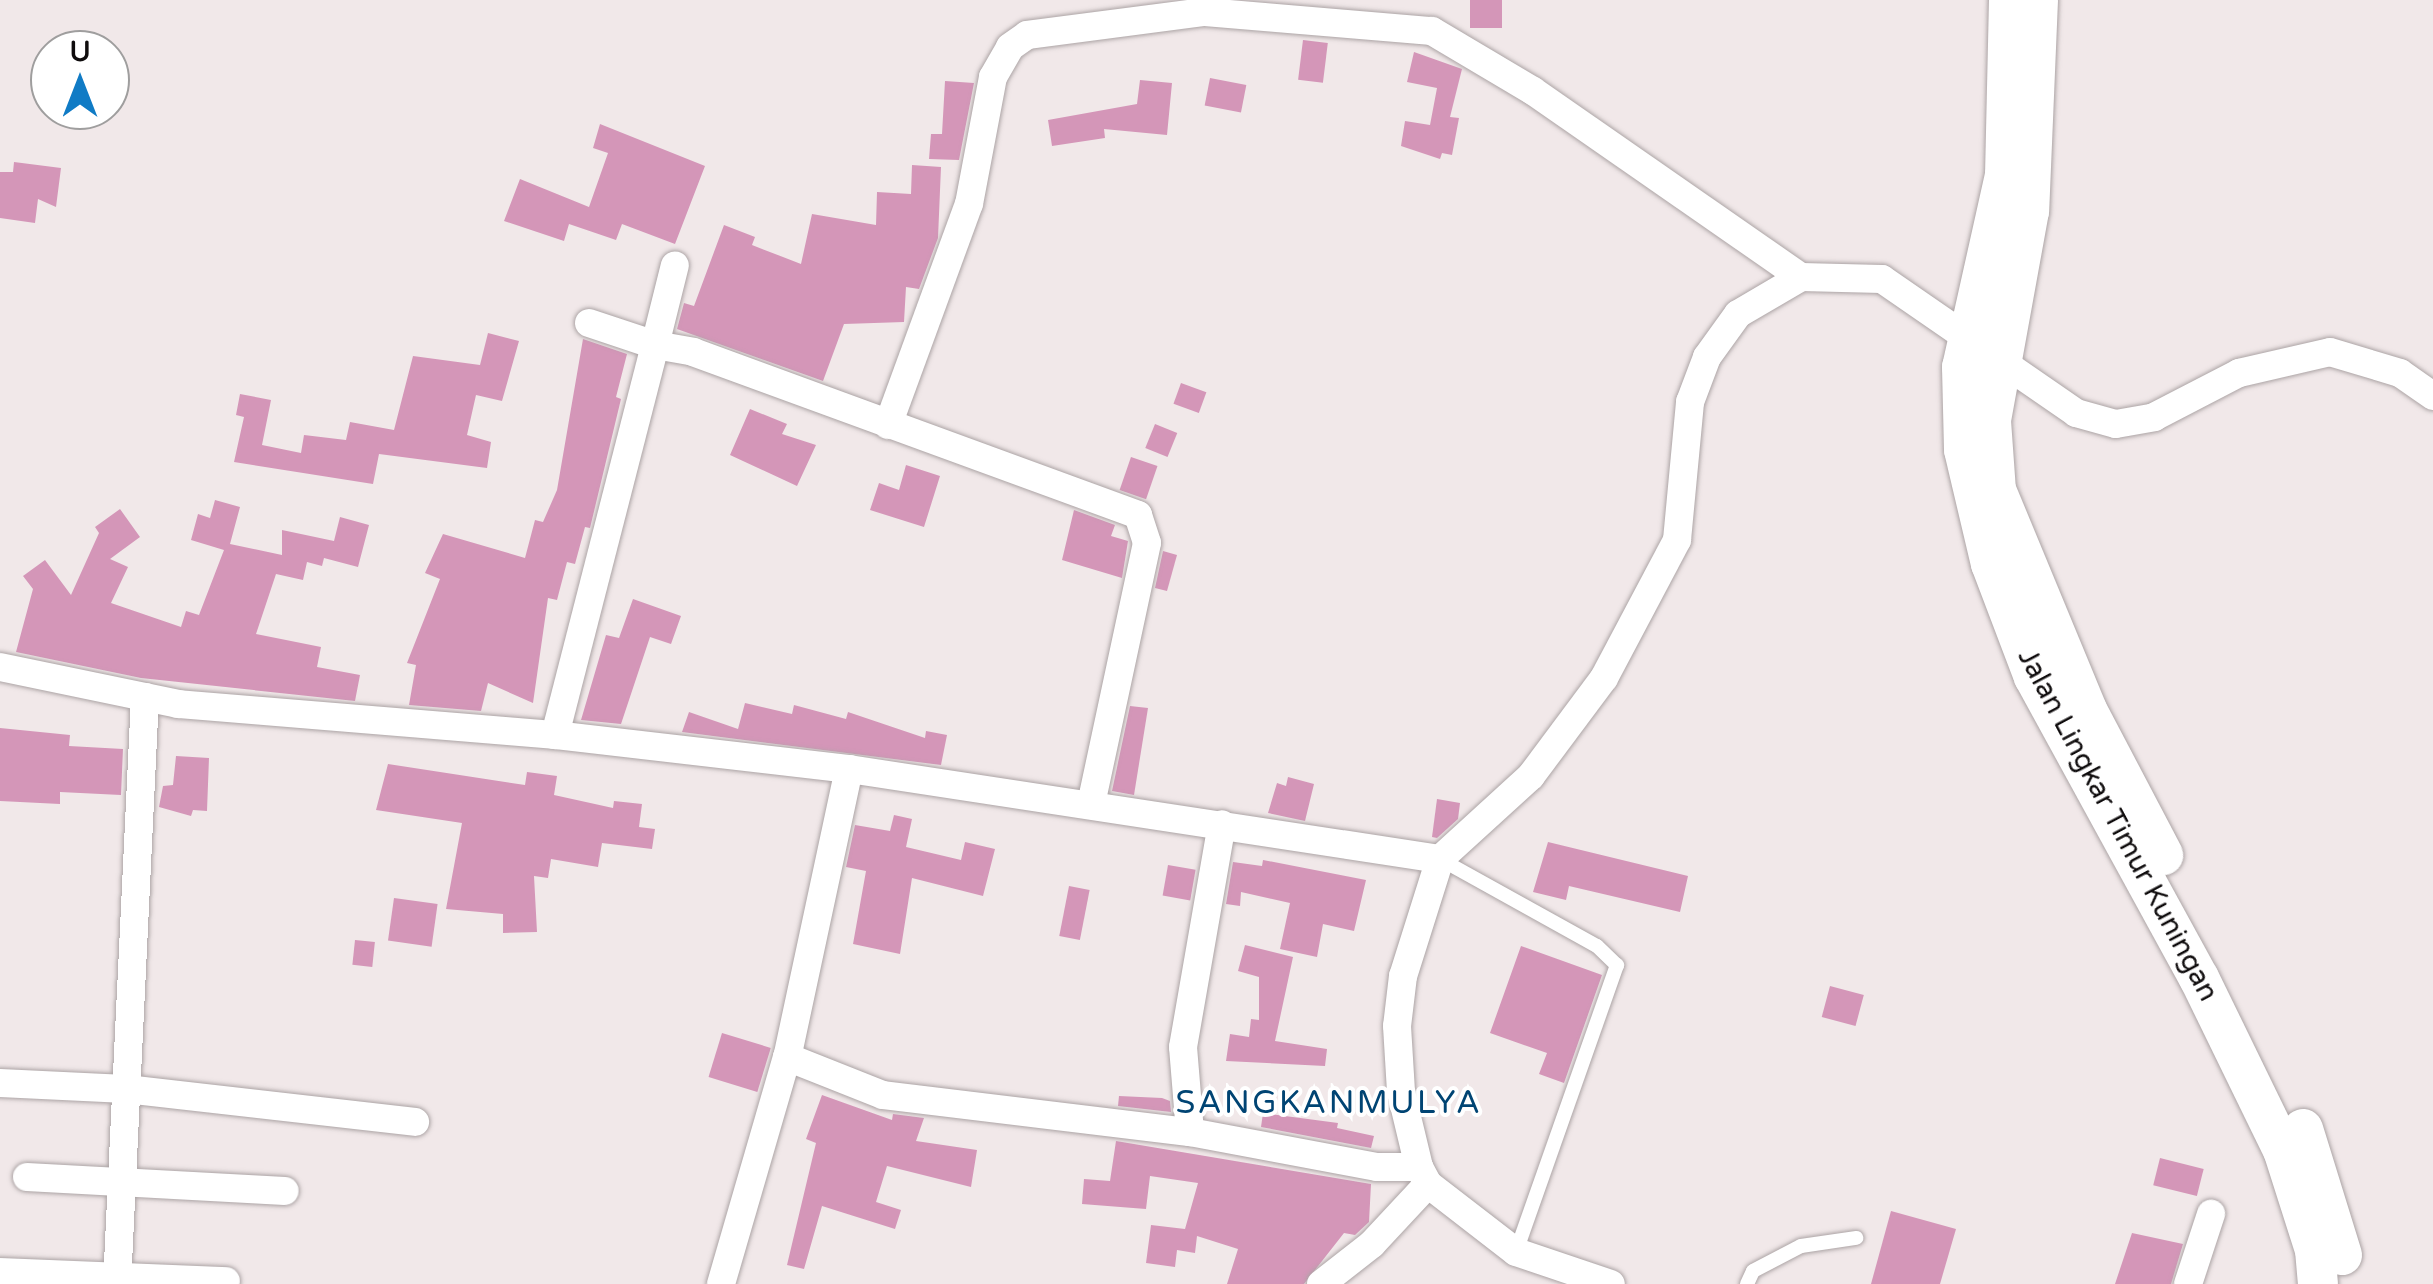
<!DOCTYPE html>
<style>
body{margin:0}
#map{position:relative;width:2433px;height:1284px;overflow:hidden;background:#f1e8e9;font-family:"Varela Round",sans-serif}
div>[style]{position:absolute}
.building>*{inset:0;background:#d496b8;transform-origin:0 0}
.roads{filter:drop-shadow(0 0 2px #aca4a5) drop-shadow(0 0 2px #aca4a5)}
.service>*{height:14px;margin:-7px;padding:0 7px;transform-origin:7px;border-radius:7px;background:#fff}
.minor>*{height:28px;margin:-14px;padding:0 14px;transform-origin:14px;border-radius:14px;background:#fff}
.secondary>*{height:40px;margin:-20px;padding:0 20px;transform-origin:20px;border-radius:20px;background:#fff}
span{translate:-50% -50%;white-space:nowrap;text-align:center;line-height:1.15;-webkit-text-stroke:8px #fff;paint-order:stroke}
.street-label{font-size:28px;color:#0f0c0d}
.quarter-label{font-size:32px;color:#004473;letter-spacing:2.5px}
.north{position:absolute;left:30px;top:30px;width:100px;height:100px;box-sizing:border-box;background:#fff;border:2px solid #9f9e9e;border-radius:50%;rotate:0deg;font-size:28px;font-weight:700;line-height:40px;text-align:center;color:#0f0c0d}
.north::after{content:'';display:block;margin:auto;width:35px;height:45px;background:#107bc5;clip-path:polygon(50% 0,100% 100%,50% 72%,0 100%)}
</style>
<div id="map">
<div class="building">
<i style="left:1470px;top:0;width:32px;height:28px"></i>
<i style="left:1303px;top:40px;width:25px;height:40px;rotate:7deg"></i>
<i style="clip-path:polygon(1414px 52px,1462px 69px,1450px 117px,1459px 118px,1452px 155px,1442px 153px,1440px 159px,1401px 146px,1405px 121px,1430px 125px,1437px 88px,1407px 82px)"></i>
<i style="left:1210px;top:78px;width:37px;height:28px;rotate:11deg"></i>
<i style="clip-path:polygon(1140px 80px,1172px 83px,1167px 135px,1104px 129px,1105px 138px,1052px 146px,1048px 120px,1137px 104px)"></i>
<i style="clip-path:polygon(945px 81px,974px 83px,959px 160px,929px 159px,931px 134px,942px 134px)"></i>
<i style="clip-path:polygon(600px 124px,705px 166px,675px 244px,622px 224px,616px 240px,569px 224px,564px 241px,504px 221px,520px 179px,589px 207px,608px 153px,593px 148px)"></i>
<i style="clip-path:polygon(14px 162px,61px 168px,56px 207px,38px 199px,35px 223px,0 218px,0 172px,13px 172px)"></i>
<i style="clip-path:polygon(912px 165px,941px 167px,938px 238px,919px 289px,906px 287px,904px 322px,844px 324px,823px 381px,677px 329px,684px 303px,694px 306px,724px 225px,755px 237px,752px 245px,801px 264px,812px 214px,876px 225px,877px 192px,911px 194px)"></i>
<i style="clip-path:polygon(488px 333px,519px 341px,502px 401px,476px 395px,467px 435px,491px 442px,487px 468px,379px 454px,373px 484px,234px 462px,244px 417px,236px 415px,240px 394px,271px 400px,262px 445px,301px 453px,304px 435px,346px 440px,350px 422px,394px 430px,413px 356px,480px 365px)"></i>
<i style="clip-path:polygon(583px 339px,627px 354px,616px 397px,621px 399px,590px 528px,585px 527px,575px 564px,567px 562px,557px 600px,548px 598px,533px 703px,488px 683px,481px 711px,409px 705px,416px 665px,407px 663px,440px 579px,425px 573px,443px 534px,525px 558px,535px 520px,543px 522px,557px 490px)"></i>
<i style="left:1181px;top:383px;width:27px;height:22px;rotate:20deg"></i>
<i style="clip-path:polygon(750px 409px,787px 424px,782px 434px,816px 445px,797px 486px,730px 455px)"></i>
<i style="left:1155px;top:424px;width:24px;height:26px;rotate:22deg"></i>
<i style="left:1131px;top:457px;width:28px;height:35px;rotate:19deg"></i>
<i style="clip-path:polygon(906px 465px,940px 476px,924px 527px,870px 510px,879px 483px,899px 490px)"></i>
<i style="clip-path:polygon(215px 500px,240px 507px,230px 544px,282px 555px,282px 530px,334px 541px,340px 517px,369px 525px,358px 567px,324px 558px,322px 566px,307px 562px,303px 580px,276px 574px,256px 634px,321px 647px,317px 667px,360px 675px,355px 701px,141px 678px,16px 652px,33px 589px,23px 576px,45px 560px,71px 595px,99px 533px,95px 527px,120px 509px,140px 537px,110px 559px,128px 567px,111px 603px,181px 627px,186px 611px,199px 615px,224px 550px,191px 540px,198px 514px,210px 518px)"></i>
<i style="clip-path:polygon(1074px 510px,1115px 525px,1111px 536px,1128px 541px,1122px 578px,1062px 560px)"></i>
<i style="clip-path:polygon(1163px 551px,1177px 555px,1167px 591px,1155px 588px)"></i>
<i style="clip-path:polygon(633px 599px,681px 616px,671px 644px,650px 637px,621px 724px,581px 720px,606px 635px,619px 638px)"></i>
<i style="clip-path:polygon(745px 703px,792px 714px,794px 705px,846px 719px,848px 712px,925px 738px,926px 731px,947px 735px,941px 765px,682px 732px,689px 712px,738px 729px)"></i>
<i style="clip-path:polygon(1130px 706px,1148px 708px,1134px 795px,1112px 791px)"></i>
<i style="clip-path:polygon(0 728px,70px 735px,69px 746px,123px 749px,121px 795px,60px 792px,60px 804px,0 801px)"></i>
<i style="clip-path:polygon(176px 756px,209px 758px,207px 811px,193px 810px,191px 816px,159px 807px,163px 786px,173px 785px)"></i>
<i style="clip-path:polygon(388px 764px,525px 785px,527px 772px,557px 776px,554px 795px,613px 808px,614px 801px,642px 804px,639px 827px,655px 829px,652px 849px,602px 843px,598px 867px,551px 859px,548px 878px,534px 876px,537px 932px,503px 933px,503px 914px,446px 909px,462px 823px,376px 810px)"></i>
<i style="clip-path:polygon(1288px 777px,1314px 784px,1305px 821px,1268px 813px,1277px 783px,1286px 786px)"></i>
<i style="clip-path:polygon(1437px 799px,1460px 803px,1458px 819px,1437px 838px,1432px 837px)"></i>
<i style="clip-path:polygon(894px 815px,912px 819px,906px 847px,961px 860px,965px 842px,995px 849px,983px 896px,912px 878px,900px 954px,853px 944px,866px 871px,846px 867px,855px 825px,890px 831px)"></i>
<i style="clip-path:polygon(1548px 842px,1688px 876px,1680px 912px,1569px 886px,1566px 900px,1533px 892px)"></i>
<i style="clip-path:polygon(1263px 860px,1366px 880px,1354px 931px,1323px 924px,1317px 957px,1280px 949px,1290px 903px,1241px 892px,1240px 906px,1226px 904px,1233px 862px,1262px 866px)"></i>
<i style="left:1168px;top:865px;width:28px;height:31px;rotate:10deg"></i>
<i style="left:1069px;top:886px;width:21px;height:51px;rotate:11deg"></i>
<i style="left:394px;top:898px;width:44px;height:43px;rotate:8deg"></i>
<i style="left:355px;top:940px;width:20px;height:25px;rotate:6deg"></i>
<i style="clip-path:polygon(1245px 945px,1293px 957px,1275px 1041px,1327px 1049px,1325px 1066px,1226px 1061px,1230px 1034px,1249px 1037px,1251px 1019px,1259px 1020px,1259px 977px,1238px 971px)"></i>
<i style="clip-path:polygon(1521px 946px,1602px 975px,1564px 1083px,1539px 1074px,1547px 1053px,1490px 1033px)"></i>
<i style="left:1830px;top:986px;width:35px;height:32px;rotate:15deg"></i>
<i style="left:722px;top:1033px;width:51px;height:46px;rotate:17deg"></i>
<i style="clip-path:polygon(822px 1095px,892px 1120px,893px 1114px,924px 1118px,916px 1141px,977px 1150px,971px 1187px,887px 1166px,876px 1202px,901px 1210px,895px 1229px,822px 1206px,804px 1269px,787px 1265px,816px 1143px,806px 1139px)"></i>
<i style="clip-path:polygon(1119px 1096px,1162px 1098px,1170px 1101px,1171px 1112px,1118px 1106px)"></i>
<i style="clip-path:polygon(1263px 1113px,1338px 1123px,1337px 1128px,1374px 1136px,1371px 1148px,1261px 1127px)"></i>
<i style="clip-path:polygon(1116px 1141px,1371px 1184px,1369px 1222px,1355px 1235px,1344px 1233px,1304px 1284px,1227px 1284px,1238px 1249px,1197px 1236px,1195px 1253px,1177px 1250px,1175px 1267px,1146px 1263px,1151px 1225px,1185px 1229px,1198px 1183px,1150px 1176px,1146px 1209px,1082px 1204px,1084px 1179px,1110px 1181px)"></i>
<i style="left:2160px;top:1158px;width:45px;height:28px;rotate:14deg"></i>
<i style="clip-path:polygon(1891px 1211px,1956px 1229px,1940px 1284px,1871px 1284px)"></i>
<i style="clip-path:polygon(2132px 1233px,2183px 1244px,2171px 1284px,2115px 1284px)"></i>
</div>
<div class="roads">
<div class="service">
<i style="left:1440px;top:859px;width:179px;rotate:29deg"></i>
<i style="left:1597px;top:946px;width:28px;rotate:44deg"></i>
<i style="left:1617px;top:965px;width:304px;rotate:109.4deg"></i>
<i style="left:1747px;top:1284px;width:14px;rotate:-65deg"></i>
<i style="left:1753px;top:1271px;width:54px;rotate:-27.5deg"></i>
<i style="left:1801px;top:1246px;width:56px;rotate:-8.3deg"></i>
</div>
<div class="minor">
<i style="left:589px;top:323px;width:70px;rotate:18.4deg"></i>
<i style="left:655px;top:345px;width:82px;rotate:-76deg"></i>
<i style="left:888px;top:425px;width:235px;rotate:-69.9deg"></i>
<i style="left:969px;top:204px;width:129px;rotate:-79.3deg"></i>
<i style="left:993px;top:77px;width:34px;rotate:-60deg"></i>
<i style="left:1010px;top:47px;width:21px;rotate:-35deg"></i>
<i style="left:1027px;top:35px;width:179px;rotate:-7.4deg"></i>
<i style="left:1205px;top:12px;width:228px;rotate:4.8deg"></i>
<i style="left:1432px;top:31px;width:117px;rotate:30.7deg"></i>
<i style="left:1533px;top:91px;width:326px;rotate:34.8deg"></i>
<i style="left:0;top:667px;width:182px;rotate:11.7deg"></i>
<i style="left:178px;top:704px;width:378px;rotate:4.7deg"></i>
<i style="left:555px;top:735px;width:296px;rotate:6.6deg"></i>
<i style="left:849px;top:769px;width:598px;rotate:8.66deg"></i>
<i style="left:1440px;top:859px;width:123px;rotate:-42.4deg"></i>
<i style="left:1531px;top:776px;width:122px;rotate:-53.3deg"></i>
<i style="left:1604px;top:678px;width:156px;rotate:-62.1deg"></i>
<i style="left:1677px;top:540px;width:139px;rotate:-84.6deg"></i>
<i style="left:1690px;top:402px;width:48px;rotate:-69.3deg"></i>
<i style="left:1707px;top:357px;width:53px;rotate:-54.2deg"></i>
<i style="left:1738px;top:314px;width:73px;rotate:-30.4deg"></i>
<i style="left:1801px;top:277px;width:81px;rotate:1.4deg"></i>
<i style="left:1882px;top:279px;width:236px;rotate:34.6deg"></i>
<i style="left:2076px;top:413px;width:41px;rotate:15.4deg"></i>
<i style="left:2116px;top:424px;width:39px;rotate:-10deg"></i>
<i style="left:2154px;top:417px;width:96px;rotate:-27.4deg"></i>
<i style="left:2239px;top:373px;width:93px;rotate:-13deg"></i>
<i style="left:2330px;top:352px;width:73px;rotate:16.7deg"></i>
<i style="left:2400px;top:373px;width:40px;rotate:34.9deg"></i>
<i style="left:555px;top:735px;width:403px;rotate:-75.6deg"></i>
<i style="left:655px;top:345px;width:39px;rotate:10deg"></i>
<i style="left:693px;top:352px;width:474px;rotate:20.1deg"></i>
<i style="left:1138px;top:515px;width:29px;rotate:72deg"></i>
<i style="left:1147px;top:543px;width:267px;rotate:102.1deg"></i>
<i style="left:849px;top:769px;width:295px;rotate:102.1deg"></i>
<i style="left:787px;top:1057px;width:103px;rotate:21.6deg"></i>
<i style="left:883px;top:1095px;width:309px;rotate:6.9deg"></i>
<i style="left:1190px;top:1132px;width:190px;rotate:10.6deg"></i>
<i style="left:1377px;top:1167px;width:42px"></i>
<i style="left:1440px;top:859px;width:123px;rotate:107.5deg"></i>
<i style="left:1403px;top:976px;width:50px;rotate:96.8deg"></i>
<i style="left:1397px;top:1026px;width:66px;rotate:86.5deg"></i>
<i style="left:1401px;top:1092px;width:77px;rotate:76.5deg"></i>
<i style="left:1419px;top:1167px;width:19px;rotate:62deg"></i>
<i style="left:1428px;top:1184px;width:111px;rotate:37.7deg"></i>
<i style="left:1516px;top:1252px;width:100px;rotate:18.6deg"></i>
<i style="left:0;top:1083px;width:126px;rotate:2.7deg"></i>
<i style="left:126px;top:1089px;width:291px;rotate:6.5deg"></i>
<i style="left:1190px;top:1132px;width:85px;rotate:-94.7deg"></i>
<i style="left:1183px;top:1047px;width:226px;rotate:-80.1deg"></i>
<i style="left:27px;top:1177px;width:258px;rotate:3.1deg"></i>
<i style="left:0;top:1272px;width:226px;rotate:2.3deg"></i>
<i style="left:117px;top:1284px;width:588px;rotate:-87.27deg"></i>
<i style="left:721px;top:1284px;width:236px;rotate:-73.8deg"></i>
<i style="left:1321px;top:1284px;width:65px;rotate:-38.1deg"></i>
<i style="left:1372px;top:1244px;width:82px;rotate:-47deg"></i>
<i style="left:2188px;top:1284px;width:74px;rotate:-71.8deg"></i>
</div>
<div class="secondary">
<i style="left:2009px;top:0;width:175px;rotate:91.3deg"></i>
<i style="left:2005px;top:175px;width:197px;rotate:102.6deg"></i>
<i style="left:1962px;top:367px;width:83px;rotate:88.6deg"></i>
<i style="left:1964px;top:450px;width:117px;rotate:76.7deg"></i>
<i style="left:1991px;top:564px;width:121px;rotate:69.2deg"></i>
<i style="left:2034px;top:677px;width:343px;rotate:61.3deg"></i>
<i style="left:2199px;top:978px;width:191px;rotate:64deg"></i>
<i style="left:2283px;top:1150px;width:105px;rotate:72.3deg"></i>
<i style="left:2315px;top:1250px;width:34px;rotate:85deg"></i>
<i style="left:2038px;top:0;width:211px;rotate:92.4deg"></i>
<i style="left:2029px;top:211px;width:213px;rotate:100.3deg"></i>
<i style="left:1991px;top:421px;width:69px;rotate:85.9deg"></i>
<i style="left:1996px;top:490px;width:238px;rotate:67.5deg"></i>
<i style="left:2087px;top:710px;width:164px;rotate:62.3deg"></i>
<i style="left:2303px;top:1129px;width:132px;rotate:72.8deg"></i>
</div>
</div>
<div class="street-label">
<span style="left:2118px;top:825px;rotate:62deg">Jalan Lingkar Timur Kuningan</span>
</div>
<div class="quarter-label">
<span style="left:1329px;top:1103px">SANGKANMULYA</span>
</div>
<div class="north">U</div>
</div>
